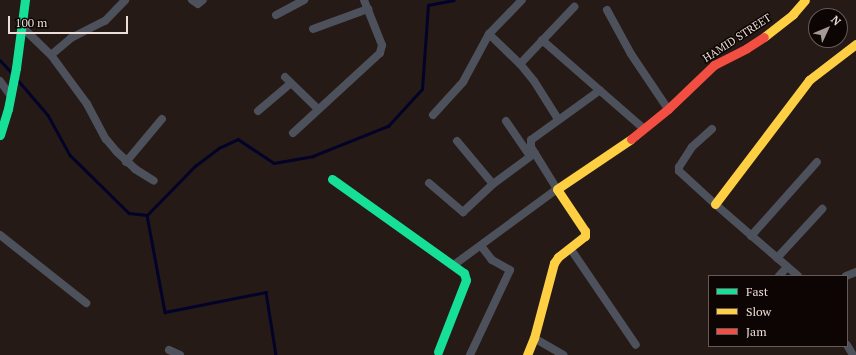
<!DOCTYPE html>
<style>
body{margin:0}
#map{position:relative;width:856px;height:355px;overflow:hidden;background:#251a15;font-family:"PT Serif",serif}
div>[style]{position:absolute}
.stream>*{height:2.5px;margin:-1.25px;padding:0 1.25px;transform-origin:1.25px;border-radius:1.25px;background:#030229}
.street>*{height:8px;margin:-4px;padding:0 4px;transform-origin:4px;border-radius:4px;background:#4d515c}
.fast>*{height:9px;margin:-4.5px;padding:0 4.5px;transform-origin:4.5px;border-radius:4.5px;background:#16e098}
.slow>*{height:9px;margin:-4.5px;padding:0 4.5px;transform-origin:4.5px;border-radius:4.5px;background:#ffcf43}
.jam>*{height:9px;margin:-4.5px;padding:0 4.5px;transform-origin:4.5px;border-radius:4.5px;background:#f24e42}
span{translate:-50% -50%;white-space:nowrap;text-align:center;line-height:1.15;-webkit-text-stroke:3px #0d0503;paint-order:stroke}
.street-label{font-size:11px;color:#ecddd8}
.legend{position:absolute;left:708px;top:275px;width:140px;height:72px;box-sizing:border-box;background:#0d0503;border:1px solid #665b58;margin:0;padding:5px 7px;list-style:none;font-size:12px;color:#ecddd8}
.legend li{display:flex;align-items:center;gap:8px;height:20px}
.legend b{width:20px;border:1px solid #665b58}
.north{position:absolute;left:808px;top:8px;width:40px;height:40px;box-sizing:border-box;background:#0d0503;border:1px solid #665b58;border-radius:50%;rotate:46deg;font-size:11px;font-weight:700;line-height:16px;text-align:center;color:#ecddd8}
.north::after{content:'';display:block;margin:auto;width:14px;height:18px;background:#a69994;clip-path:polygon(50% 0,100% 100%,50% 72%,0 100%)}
.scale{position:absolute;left:8px;top:16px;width:120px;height:18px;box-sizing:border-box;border:2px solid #ecddd8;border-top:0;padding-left:5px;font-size:12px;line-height:14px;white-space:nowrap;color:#ecddd8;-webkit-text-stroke:3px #0d0503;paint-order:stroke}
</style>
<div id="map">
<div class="stream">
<i style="left:0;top:60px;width:18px;rotate:47deg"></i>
<i style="left:18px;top:80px;width:46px;rotate:49.4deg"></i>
<i style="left:48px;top:115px;width:46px;rotate:61.2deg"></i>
<i style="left:70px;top:155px;width:83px;rotate:44.5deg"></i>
<i style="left:129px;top:213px;width:18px;rotate:6deg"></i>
<i style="left:147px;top:215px;width:69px;rotate:-45.6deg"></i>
<i style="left:195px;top:166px;width:30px;rotate:-37deg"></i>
<i style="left:219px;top:148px;width:21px;rotate:-25deg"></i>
<i style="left:238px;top:139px;width:43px;rotate:33.7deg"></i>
<i style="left:274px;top:163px;width:40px;rotate:-10deg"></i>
<i style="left:313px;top:156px;width:81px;rotate:-21.8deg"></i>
<i style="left:388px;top:126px;width:50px;rotate:-47.4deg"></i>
<i style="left:422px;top:89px;width:84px;rotate:-85.9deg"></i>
<i style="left:428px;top:5px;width:26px;rotate:-11deg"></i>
<i style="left:147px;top:215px;width:99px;rotate:79.5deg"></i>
<i style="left:165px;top:312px;width:103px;rotate:-11.2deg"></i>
<i style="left:266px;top:292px;width:64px;rotate:81deg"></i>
</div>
<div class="street">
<i style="left:192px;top:0;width:7px;rotate:34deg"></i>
<i style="left:198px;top:4px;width:6px;rotate:-39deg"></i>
<i style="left:607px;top:10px;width:50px;rotate:61.4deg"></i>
<i style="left:631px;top:54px;width:66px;rotate:56.1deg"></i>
<i style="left:276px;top:15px;width:32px;rotate:-28deg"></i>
<i style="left:22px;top:27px;width:40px;rotate:44deg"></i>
<i style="left:51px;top:55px;width:61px;rotate:53.7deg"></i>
<i style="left:87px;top:104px;width:40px;rotate:62deg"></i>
<i style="left:106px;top:139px;width:17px;rotate:50deg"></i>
<i style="left:117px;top:152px;width:25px;rotate:43deg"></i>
<i style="left:135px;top:169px;width:22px;rotate:32deg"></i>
<i style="left:313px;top:29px;width:59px;rotate:-20deg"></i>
<i style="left:489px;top:34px;width:43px;rotate:44.1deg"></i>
<i style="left:542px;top:40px;width:134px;rotate:41.1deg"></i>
<i style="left:51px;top:55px;width:26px;rotate:-40deg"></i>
<i style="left:71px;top:38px;width:38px;rotate:-27deg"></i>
<i style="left:105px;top:21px;width:29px;rotate:-46deg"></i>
<i style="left:285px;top:77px;width:46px;rotate:44.1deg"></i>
<i style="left:0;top:81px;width:19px;rotate:54deg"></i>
<i style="left:258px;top:111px;width:43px;rotate:-40.3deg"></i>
<i style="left:433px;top:115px;width:45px;rotate:-47.7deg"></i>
<i style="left:463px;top:82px;width:55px;rotate:-61.6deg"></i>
<i style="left:489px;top:34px;width:47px;rotate:-45.9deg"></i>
<i style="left:558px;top:119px;width:45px;rotate:-122.3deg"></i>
<i style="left:534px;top:81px;width:22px;rotate:-129deg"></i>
<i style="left:520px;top:64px;width:79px;rotate:-46.5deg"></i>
<i style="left:506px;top:121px;width:42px;rotate:55.6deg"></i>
<i style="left:712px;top:129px;width:27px;rotate:138deg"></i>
<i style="left:692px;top:147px;width:24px;rotate:123deg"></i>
<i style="left:679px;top:167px;width:4px;rotate:90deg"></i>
<i style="left:679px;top:171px;width:49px;rotate:42.5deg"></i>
<i style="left:715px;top:204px;width:110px;rotate:40.9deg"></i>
<i style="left:293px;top:133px;width:118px;rotate:-42.6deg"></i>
<i style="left:380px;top:53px;width:8px;rotate:-76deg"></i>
<i style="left:382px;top:45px;width:48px;rotate:-111.8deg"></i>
<i style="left:457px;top:141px;width:56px;rotate:50.1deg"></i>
<i style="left:126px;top:162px;width:56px;rotate:-50.1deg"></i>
<i style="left:429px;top:183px;width:45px;rotate:40.5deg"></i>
<i style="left:463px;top:212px;width:41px;rotate:-43deg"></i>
<i style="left:493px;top:184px;width:52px;rotate:-36.4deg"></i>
<i style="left:0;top:235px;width:110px;rotate:38.3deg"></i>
<i style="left:751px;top:236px;width:99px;rotate:-48.3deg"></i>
<i style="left:570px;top:248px;width:117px;rotate:55.8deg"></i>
<i style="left:777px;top:258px;width:67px;rotate:-47.4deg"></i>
<i style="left:455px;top:264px;width:127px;rotate:-36.3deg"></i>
<i style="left:557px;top:189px;width:49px;rotate:-121.8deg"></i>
<i style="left:531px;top:147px;width:7px;rotate:-90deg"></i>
<i style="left:531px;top:140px;width:85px;rotate:-35.9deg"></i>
<i style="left:779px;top:276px;width:12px;rotate:-48deg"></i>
<i style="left:846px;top:276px;width:11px;rotate:-22deg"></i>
<i style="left:534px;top:338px;width:34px;rotate:30deg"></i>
<i style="left:847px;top:345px;width:12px;rotate:59deg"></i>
<i style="left:169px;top:350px;width:12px;rotate:24deg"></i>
<i style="left:470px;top:355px;width:94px;rotate:-64.8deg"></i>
<i style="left:510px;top:270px;width:21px;rotate:-151deg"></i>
<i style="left:492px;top:260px;width:18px;rotate:-128deg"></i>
</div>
<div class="fast">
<i style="left:0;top:135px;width:27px;rotate:-73deg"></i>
<i style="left:8px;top:109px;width:42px;rotate:-79deg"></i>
<i style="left:16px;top:68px;width:69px;rotate:-82.5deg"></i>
<i style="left:332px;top:179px;width:162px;rotate:35.5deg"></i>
<i style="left:464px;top:273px;width:7px;rotate:74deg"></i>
<i style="left:466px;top:280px;width:77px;rotate:111.3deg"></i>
</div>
<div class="slow">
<i style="left:764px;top:37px;width:37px;rotate:-38deg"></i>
<i style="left:793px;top:14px;width:18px;rotate:-49deg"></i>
<i style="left:715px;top:204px;width:156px;rotate:-52.8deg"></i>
<i style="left:809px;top:80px;width:59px;rotate:-37.5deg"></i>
<i style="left:527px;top:355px;width:18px;rotate:-68deg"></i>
<i style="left:534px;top:338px;width:78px;rotate:-75.1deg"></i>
<i style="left:554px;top:263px;width:7px;rotate:-56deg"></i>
<i style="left:558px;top:257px;width:34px;rotate:-38deg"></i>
<i style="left:585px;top:236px;width:5px;rotate:-90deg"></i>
<i style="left:585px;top:231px;width:50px;rotate:-123.7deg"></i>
<i style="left:557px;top:189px;width:89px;rotate:-34deg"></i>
</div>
<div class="jam">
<i style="left:631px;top:139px;width:48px;rotate:-39deg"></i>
<i style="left:668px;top:109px;width:64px;rotate:-43.7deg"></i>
<i style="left:714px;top:65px;width:37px;rotate:-27deg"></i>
<i style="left:747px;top:48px;width:20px;rotate:-33deg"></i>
</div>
<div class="street-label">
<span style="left:737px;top:38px;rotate:-33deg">HAMID STREET</span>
</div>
<ul class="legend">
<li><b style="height:5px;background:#16e098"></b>Fast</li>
<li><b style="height:5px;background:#ffcf43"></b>Slow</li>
<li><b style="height:5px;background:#f24e42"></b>Jam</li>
</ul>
<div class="north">N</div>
<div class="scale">100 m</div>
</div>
